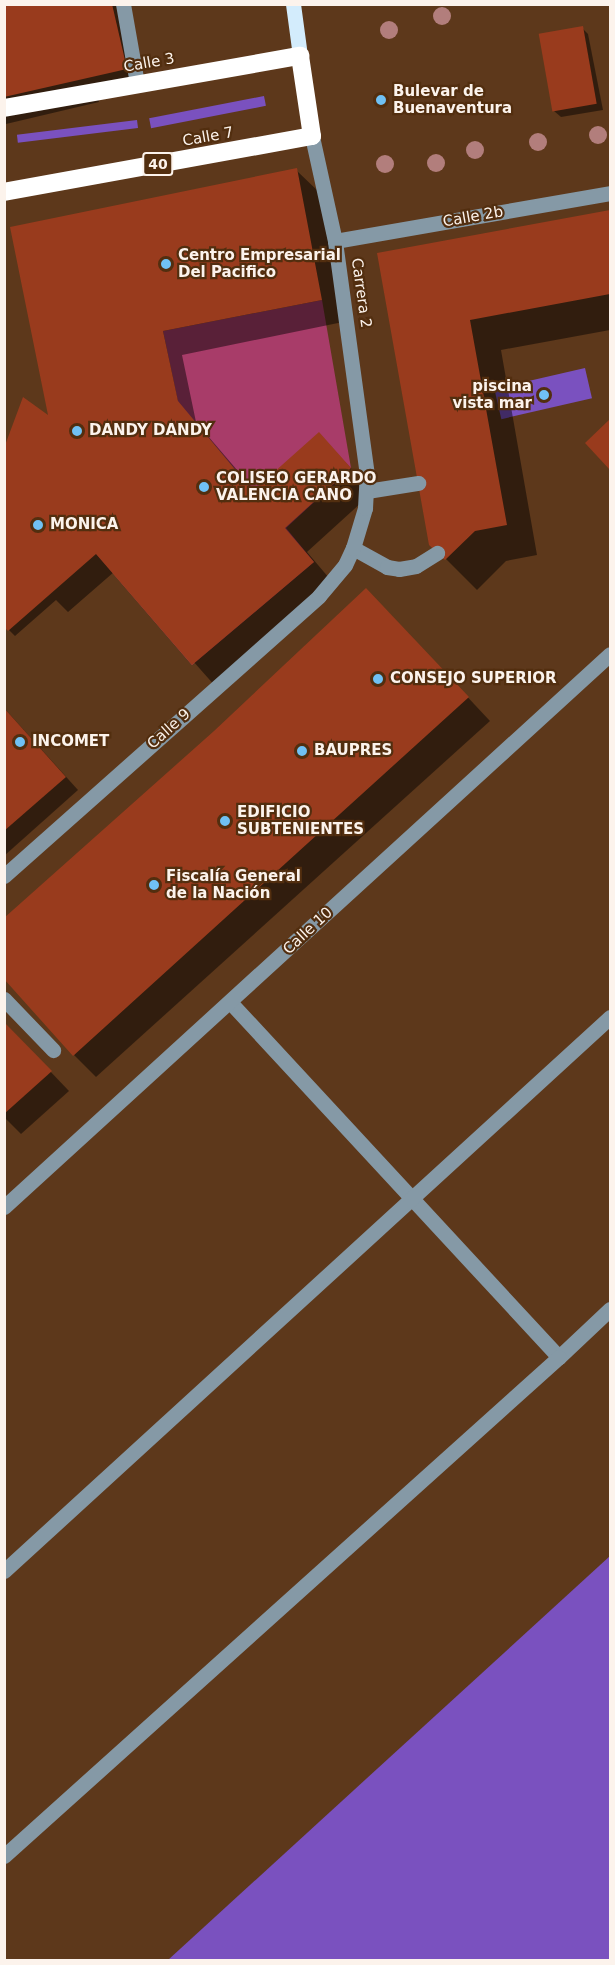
<!DOCTYPE html>
<meta charset="utf-8">
<style>
body{margin:0}
#map{position:relative;width:615px;height:1965px;overflow:hidden;background:#5d381b;font-family:"DejaVu Sans",sans-serif}
div>[style]{position:absolute}
.green>*{inset:0;background:#a83c69}
.water>*{inset:0;background:#7a51bf;transform-origin:0 0}
.shadow>*{inset:0;background:#0007}
.building>*{inset:0;background:#993b1d;transform-origin:0 0}
.minor>*{height:15px;margin:-7.5px;padding:0 7.5px;transform-origin:7.5px;border-radius:7.5px;background:#8599a6}
.major>*{height:15px;margin:-7.5px;padding:0 7.5px;transform-origin:7.5px;border-radius:7.5px;background:#d3ecfc}
.highway>*{height:18px;margin:-9px;padding:0 9px;transform-origin:9px;border-radius:9px;background:#fff}
.trees>*{width:18px;height:18px;margin:-9px;border-radius:50%;background:#b27e7c}
.dots>*{width:16px;height:16px;translate:-50% -50%;box-sizing:border-box;border:3px solid #522e0f;border-radius:50%}
span{translate:-50% -50%;white-space:nowrap;text-align:center;line-height:1.15;-webkit-text-stroke:4.5px #522e0f;paint-order:stroke}
.shield-label span{padding:2px 4px;background:#522e0f;border:2px solid;border-radius:4px;-webkit-text-stroke-width:0}
.shield-label{font-size:14px;color:#fcf3ec;font-weight:700}
.street-label{font-size:15px;color:#fcf3ec}
.poi-label{font-size:15px;color:#fcf3ec;font-weight:700}
.left{translate:0 -50%;text-align:left}
.right{translate:-100% -50%;text-align:right}
.frame{position:absolute;inset:0;border:6px solid #fcf3ec;pointer-events:none}
</style>
<div id="map">
<div class="green">
<i style="clip-path:polygon(322px 300px,351px 468px,286px 528px,314px 562px,192px 665px,55px 506px,178px 402px,163px 331px)"></i>
</div>
<div class="water">
<i style="left:264px;top:96px;width:10px;height:117px;rotate:79deg"></i>
<i style="left:137px;top:120px;width:8px;height:121px;rotate:83deg"></i>
<i style="left:585px;top:368px;width:31px;height:93px;rotate:77deg"></i>
<i style="clip-path:polygon(610px 1556px,610px 1960px,168px 1960px)"></i>
</div>
<div class="shadow">
<i style="clip-path:polygon(4px 4px,121px 4px,139px 81px,96px 91px,99px 102px,6px 124px)"></i>
<i style="clip-path:polygon(582px 28px,588px 34px,603px 110px,561px 117px,554px 111px)"></i>
<i style="clip-path:polygon(296px 170px,319px 192px,343px 322px,182px 355px,196px 422px,255px 491px,319px 434px,373px 492px,307px 552px,335px 585px,216px 687px,114px 572px,68px 612px,56px 600px,15px 636px,4px 625px,51px 419px)"></i>
<i style="clip-path:polygon(610px 211px,610px 330px,501px 350px,537px 555px,506px 561px,477px 590px,431px 544px,379px 254px)"></i>
<i style="clip-path:polygon(610px 421px,610px 468px,587px 443px)"></i>
<i style="clip-path:polygon(388px 612px,490px 721px,96px 1077px,74px 1055px)"></i>
<i style="clip-path:polygon(4px 708px,78px 790px,4px 856px)"></i>
<i style="clip-path:polygon(4px 1023px,69px 1091px,21px 1134px,4px 1117px)"></i>
</div>
<div class="building">
<i style="clip-path:polygon(4px 4px,112px 4px,127px 69px,4px 97px)"></i>
<i style="left:583px;top:26px;width:79px;height:45px;rotate:80deg"></i>
<i style="clip-path:polygon(297px 168px,322px 300px,163px 331px,178px 401px,253px 491px,319px 432px,351px 468px,285px 528px,314px 562px,192px 665px,96px 554px,8px 631px,4px 627px,4px 448px,23px 397px,48px 415px,10px 227px)"></i>
<i style="clip-path:polygon(610px 210px,610px 294px,470px 320px,507px 525px,475px 531px,445px 560px,429px 545px,377px 253px)"></i>
<i style="clip-path:polygon(610px 419px,610px 470px,585px 443px)"></i>
<i style="clip-path:polygon(366px 588px,469px 697px,73px 1056px,4px 979px,4px 918px,214px 731px)"></i>
<i style="clip-path:polygon(4px 708px,66px 777px,4px 831px)"></i>
<i style="clip-path:polygon(4px 1022px,52px 1071px,4px 1114px)"></i>
</div>
<div class="minor">
<i style="left:123px;top:4px;width:80px;rotate:80deg"></i>
<i style="left:335px;top:241px;width:279px;rotate:-9.9deg"></i>
<i style="left:367px;top:491px;width:52px;rotate:-8.9deg"></i>
<i style="left:353px;top:548px;width:39px;rotate:29deg"></i>
<i style="left:387px;top:567px;width:12px;rotate:9deg"></i>
<i style="left:399px;top:569px;width:17px;rotate:-10deg"></i>
<i style="left:416px;top:566px;width:25px;rotate:-32deg"></i>
<i style="left:4px;top:876px;width:421px;rotate:-41.6deg"></i>
<i style="left:319px;top:596px;width:40px;rotate:-50deg"></i>
<i style="left:345px;top:565px;width:19px;rotate:-65deg"></i>
<i style="left:353px;top:548px;width:42px;rotate:-73.3deg"></i>
<i style="left:365px;top:508px;width:33px;rotate:-87deg"></i>
<i style="left:367px;top:475px;width:236px;rotate:-97.8deg"></i>
<i style="left:335px;top:241px;width:107px;rotate:-102.4deg"></i>
<i style="left:4px;top:999px;width:71px;rotate:46.1deg"></i>
<i style="left:230px;top:1002px;width:484px;rotate:47.2deg"></i>
<i style="left:559px;top:1357px;width:70px;rotate:-43.3deg"></i>
<i style="left:4px;top:1207px;width:820px;rotate:-42.38deg"></i>
<i style="left:4px;top:1571px;width:821px;rotate:-42.43deg"></i>
<i style="left:4px;top:1856px;width:746px;rotate:-41.96deg"></i>
</div>
<div class="major">
<i style="left:293px;top:4px;width:52px;rotate:82.3deg"></i>
</div>
<div class="highway">
<i style="left:4px;top:108px;width:301px;rotate:-10deg"></i>
<i style="left:300px;top:56px;width:81px;rotate:81.5deg"></i>
<i style="left:312px;top:136px;width:313px;rotate:169.7deg"></i>
</div>
<div class="trees">
<i style="left:442px;top:16px"></i>
<i style="left:389px;top:30px"></i>
<i style="left:598px;top:135px"></i>
<i style="left:538px;top:142px"></i>
<i style="left:475px;top:150px"></i>
<i style="left:436px;top:163px"></i>
<i style="left:385px;top:164px"></i>
</div>
<div class="dots">
<i style="left:381px;top:100px;background:#70c1f4"></i>
<i style="left:166px;top:264px;background:#70c1f4"></i>
<i style="left:544px;top:395px;background:#70c1f4"></i>
<i style="left:77px;top:431px;background:#70c1f4"></i>
<i style="left:204px;top:487px;background:#70c1f4"></i>
<i style="left:38px;top:525px;background:#70c1f4"></i>
<i style="left:378px;top:679px;background:#70c1f4"></i>
<i style="left:20px;top:742px;background:#70c1f4"></i>
<i style="left:302px;top:751px;background:#70c1f4"></i>
<i style="left:225px;top:821px;background:#70c1f4"></i>
<i style="left:154px;top:885px;background:#70c1f4"></i>
</div>
<div class="shield-label">
<span style="left:158px;top:164px">40</span>
</div>
<div class="street-label">
<span style="left:149px;top:63px;rotate:-10deg">Calle 3</span>
<span style="left:208px;top:137px;rotate:-10deg">Calle 7</span>
<span style="left:473px;top:217px;rotate:-10deg">Calle 2b</span>
<span style="left:361px;top:293px;rotate:82deg">Carrera 2</span>
<span style="left:169px;top:729px;rotate:-42deg">Calle 9</span>
<span style="left:308px;top:931px;rotate:-43deg">Calle 10</span>
</div>
<div class="poi-label">
<span class="left" style="left:393px;top:100px">Bulevar de<br>Buenaventura</span>
<span class="left" style="left:178px;top:264px">Centro Empresarial<br>Del Pacifico</span>
<span class="right" style="left:532px;top:395px">piscina<br>vista mar</span>
<span class="left" style="left:89px;top:431px">DANDY DANDY</span>
<span class="left" style="left:216px;top:487px">COLISEO GERARDO<br>VALENCIA CANO</span>
<span class="left" style="left:50px;top:525px">MONICA</span>
<span class="left" style="left:390px;top:679px">CONSEJO SUPERIOR</span>
<span class="left" style="left:32px;top:742px">INCOMET</span>
<span class="left" style="left:314px;top:751px">BAUPRES</span>
<span class="left" style="left:237px;top:821px">EDIFICIO<br>SUBTENIENTES</span>
<span class="left" style="left:166px;top:885px">Fiscalía General<br>de la Nación</span>
</div>
<div class="frame"></div>
</div>
